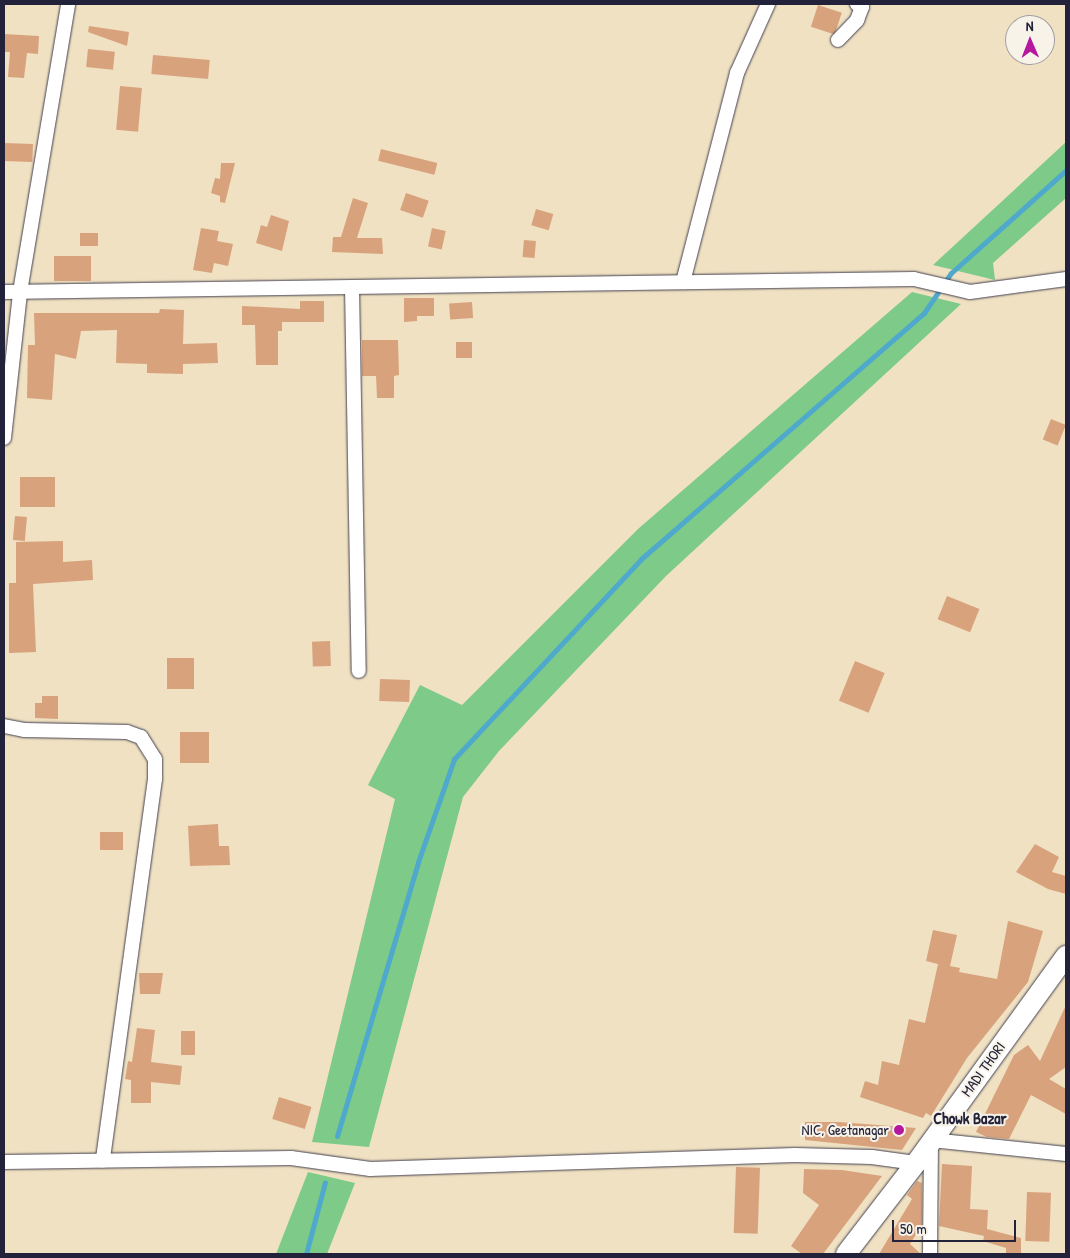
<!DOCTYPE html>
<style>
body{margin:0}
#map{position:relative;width:1070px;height:1258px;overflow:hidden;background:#f0e1c2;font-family:"Patrick Hand",sans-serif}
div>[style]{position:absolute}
.green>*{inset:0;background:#7eca88}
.stream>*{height:5px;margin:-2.5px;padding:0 2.5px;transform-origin:2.5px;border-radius:2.5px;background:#4fa9cc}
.building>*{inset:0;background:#d8a27d;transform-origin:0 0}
.roads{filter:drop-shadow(0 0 1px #413f4f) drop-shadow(0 0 1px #413f4f)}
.street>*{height:14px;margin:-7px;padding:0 7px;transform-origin:7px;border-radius:7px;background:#fff}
.secondary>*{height:20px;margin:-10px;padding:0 10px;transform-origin:10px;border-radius:10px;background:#fff}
.dots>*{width:14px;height:14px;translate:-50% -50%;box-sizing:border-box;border:2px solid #f7f3e8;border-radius:50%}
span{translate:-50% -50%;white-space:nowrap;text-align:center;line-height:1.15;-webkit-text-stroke:4px #f7f3e8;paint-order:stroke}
.street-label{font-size:15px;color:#22223b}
.poi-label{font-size:15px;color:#22223b}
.right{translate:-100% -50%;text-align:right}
.neighbourhood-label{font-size:16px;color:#22223b;font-weight:700}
.frame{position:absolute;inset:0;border:5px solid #22223b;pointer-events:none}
.north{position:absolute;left:1005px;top:15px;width:50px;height:50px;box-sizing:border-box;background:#f7f3e8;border:1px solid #a29fa3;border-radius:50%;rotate:359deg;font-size:14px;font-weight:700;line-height:20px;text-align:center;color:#22223b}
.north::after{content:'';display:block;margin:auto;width:18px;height:22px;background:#b5179e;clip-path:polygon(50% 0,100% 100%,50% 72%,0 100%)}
.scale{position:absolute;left:892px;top:1220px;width:124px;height:22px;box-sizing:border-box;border:2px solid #22223b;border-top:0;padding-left:6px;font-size:15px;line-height:18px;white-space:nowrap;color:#22223b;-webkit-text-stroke:4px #f7f3e8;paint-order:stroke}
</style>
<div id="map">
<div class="green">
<i style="clip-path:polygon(1066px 142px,1066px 198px,993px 263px,995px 280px,933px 265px)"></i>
<i style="clip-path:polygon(912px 292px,961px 304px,666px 576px,499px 751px,463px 797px,369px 1147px,312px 1142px,395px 799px,368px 785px,420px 685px,462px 705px,638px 529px)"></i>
<i style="clip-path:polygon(308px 1172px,355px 1183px,327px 1254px,276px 1254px)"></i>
</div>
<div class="stream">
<i style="left:337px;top:1136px;width:286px;rotate:-73.5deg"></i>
<i style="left:418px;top:862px;width:109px;rotate:-70.7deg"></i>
<i style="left:454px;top:759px;width:274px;rotate:-46.9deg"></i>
<i style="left:641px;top:559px;width:375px;rotate:-41deg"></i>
<i style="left:924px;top:313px;width:48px;rotate:-56deg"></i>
<i style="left:951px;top:273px;width:154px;rotate:-41.8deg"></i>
<i style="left:306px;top:1254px;width:74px;rotate:-75.2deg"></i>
</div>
<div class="building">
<i style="left:818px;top:5px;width:25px;height:23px;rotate:18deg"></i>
<i style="clip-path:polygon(89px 26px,129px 32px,127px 46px,88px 32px)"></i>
<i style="clip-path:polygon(4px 34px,39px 36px,38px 54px,27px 53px,24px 78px,8px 77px,10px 52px,4px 52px)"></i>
<i style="left:88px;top:49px;width:27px;height:18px;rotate:6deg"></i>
<i style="left:153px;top:55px;width:57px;height:19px;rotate:5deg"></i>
<i style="left:120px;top:86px;width:22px;height:44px;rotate:5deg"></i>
<i style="left:4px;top:143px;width:29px;height:18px;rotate:2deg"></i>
<i style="left:381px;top:149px;width:58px;height:12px;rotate:14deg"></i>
<i style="clip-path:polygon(221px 163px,235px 163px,225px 203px,220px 202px,220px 196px,211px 193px,215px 178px,220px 179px)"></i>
<i style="left:406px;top:193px;width:24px;height:18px;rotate:19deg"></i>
<i style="clip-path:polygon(353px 198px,368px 203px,357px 238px,382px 238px,383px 254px,332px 252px,333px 237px,341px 237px)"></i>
<i style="left:536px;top:209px;width:18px;height:17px;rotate:16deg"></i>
<i style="clip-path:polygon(271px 215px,289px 221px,282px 251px,256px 243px,261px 225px,267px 227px)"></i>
<i style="clip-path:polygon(201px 228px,219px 231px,217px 241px,233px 244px,228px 266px,214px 263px,212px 273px,193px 270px)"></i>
<i style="left:432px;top:228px;width:14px;height:19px;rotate:12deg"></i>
<i style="left:98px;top:233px;width:13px;height:18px;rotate:90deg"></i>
<i style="left:524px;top:240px;width:12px;height:17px;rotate:5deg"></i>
<i style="left:54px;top:256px;width:37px;height:25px"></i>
<i style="clip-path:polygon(404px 298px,434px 298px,434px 316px,417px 316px,417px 321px,404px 322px)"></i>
<i style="clip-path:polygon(300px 301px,324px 301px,324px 322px,282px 322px,282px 331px,278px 331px,278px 365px,256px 365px,255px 325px,242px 325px,242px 306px,300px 309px)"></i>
<i style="left:472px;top:302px;width:16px;height:23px;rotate:86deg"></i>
<i style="clip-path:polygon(160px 309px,184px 310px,183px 344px,217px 343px,218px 363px,183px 364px,183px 374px,147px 373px,147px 364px,116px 363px,117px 330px,81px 331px,76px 359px,55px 354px,52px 400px,27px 398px,28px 345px,35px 345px,34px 313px,159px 313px)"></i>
<i style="clip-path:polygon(362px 340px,398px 340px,399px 375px,394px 376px,394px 398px,377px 398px,376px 376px,362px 376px)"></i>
<i style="left:456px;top:342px;width:16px;height:16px"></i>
<i style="left:1051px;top:419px;width:16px;height:22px;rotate:22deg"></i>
<i style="left:55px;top:477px;width:30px;height:35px;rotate:90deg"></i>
<i style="left:15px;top:516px;width:12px;height:24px;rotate:5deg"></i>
<i style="clip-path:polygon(63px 541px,63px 562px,92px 560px,93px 580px,33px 584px,36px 652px,9px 653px,9px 583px,16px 583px,16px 542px)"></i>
<i style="left:947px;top:596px;width:35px;height:25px;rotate:22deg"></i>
<i style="left:330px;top:641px;width:25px;height:18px;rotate:88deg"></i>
<i style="left:167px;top:658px;width:27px;height:31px"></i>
<i style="left:855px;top:661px;width:32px;height:43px;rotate:22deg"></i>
<i style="left:380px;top:679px;width:30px;height:22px;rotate:2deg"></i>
<i style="clip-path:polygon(42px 696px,58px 696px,58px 719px,35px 718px,35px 703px,42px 703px)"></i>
<i style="left:180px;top:732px;width:29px;height:31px"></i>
<i style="clip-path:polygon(218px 824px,219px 846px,229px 846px,230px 865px,190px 866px,188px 826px)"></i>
<i style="left:100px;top:832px;width:23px;height:18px"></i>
<i style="clip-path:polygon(1035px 844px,1059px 857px,1052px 872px,1066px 876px,1066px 894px,1048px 889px,1016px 872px)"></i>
<i style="clip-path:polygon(1008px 921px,1043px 931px,1028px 982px,967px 1058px,931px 1116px,926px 1113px,923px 1118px,860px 1097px,865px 1081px,878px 1085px,882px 1061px,899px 1065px,909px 1019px,925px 1023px,938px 964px,926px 961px,933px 930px,957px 935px,950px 966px,960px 968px,959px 972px,997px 979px)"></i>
<i style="clip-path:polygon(139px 973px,163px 973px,160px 994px,140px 994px)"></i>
<i style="clip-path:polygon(1066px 1005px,1066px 1067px,1049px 1079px,1066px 1089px,1066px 1114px,1031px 1095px,1009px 1139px,987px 1137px,976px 1132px,1014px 1055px,1028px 1045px,1040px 1061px)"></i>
<i style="clip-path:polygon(137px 1028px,155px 1030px,151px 1062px,182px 1066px,180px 1085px,151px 1082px,151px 1103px,131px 1103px,131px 1080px,125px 1079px,128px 1061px,132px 1062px)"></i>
<i style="left:181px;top:1031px;width:14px;height:24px"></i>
<i style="left:279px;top:1097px;width:34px;height:23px;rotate:17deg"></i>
<i style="clip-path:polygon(805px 1122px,839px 1122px,916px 1128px,902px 1150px,805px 1140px)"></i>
<i style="clip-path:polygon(942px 1164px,972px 1166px,970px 1209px,988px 1210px,987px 1229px,1021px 1238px,1021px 1254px,1006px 1254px,1006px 1248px,983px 1241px,984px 1236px,939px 1226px)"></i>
<i style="left:736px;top:1167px;width:24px;height:66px;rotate:2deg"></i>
<i style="clip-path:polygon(804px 1169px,842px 1170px,882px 1176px,823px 1254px,802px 1254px,791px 1246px,819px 1205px,803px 1193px)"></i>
<i style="clip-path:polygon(917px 1181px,922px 1183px,922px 1225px,910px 1244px,921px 1254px,879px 1254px,912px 1199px,907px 1195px)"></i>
<i style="left:1027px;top:1192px;width:24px;height:49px;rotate:2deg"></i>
</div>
<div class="roads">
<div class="street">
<i style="left:838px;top:40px;width:28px;rotate:-46deg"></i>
<i style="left:857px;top:20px;width:14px;rotate:-69deg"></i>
<i style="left:862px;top:7px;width:6px;rotate:-149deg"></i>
<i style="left:683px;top:282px;width:216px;rotate:-75.5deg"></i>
<i style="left:737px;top:73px;width:76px;rotate:-65.8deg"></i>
<i style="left:352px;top:287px;width:384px;rotate:89deg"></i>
<i style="left:4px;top:292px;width:910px;rotate:-0.82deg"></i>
<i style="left:914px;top:279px;width:57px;rotate:13.1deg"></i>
<i style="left:970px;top:292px;width:97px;rotate:-7.7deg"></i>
<i style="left:4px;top:438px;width:147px;rotate:-83.7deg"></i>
<i style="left:20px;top:292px;width:292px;rotate:-80.5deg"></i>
<i style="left:4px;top:726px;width:20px;rotate:11deg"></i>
<i style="left:24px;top:730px;width:103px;rotate:1.1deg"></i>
<i style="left:127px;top:732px;width:15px;rotate:20deg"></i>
<i style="left:141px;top:737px;width:26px;rotate:58deg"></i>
<i style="left:155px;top:759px;width:20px;rotate:90deg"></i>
<i style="left:155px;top:779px;width:385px;rotate:97.8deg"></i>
<i style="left:4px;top:1162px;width:287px;rotate:-0.8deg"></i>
<i style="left:291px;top:1158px;width:80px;rotate:7.9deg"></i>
<i style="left:370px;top:1169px;width:425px;rotate:-1.9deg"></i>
<i style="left:795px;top:1155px;width:77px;rotate:1.5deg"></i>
<i style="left:872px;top:1157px;width:44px;rotate:7.8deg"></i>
<i style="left:930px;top:1254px;width:114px;rotate:-89.5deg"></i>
<i style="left:931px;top:1140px;width:136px;rotate:5.9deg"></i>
</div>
<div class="secondary">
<i style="left:846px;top:1254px;width:115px;rotate:-52.4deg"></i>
<i style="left:916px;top:1163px;width:256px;rotate:-54.1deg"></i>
</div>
</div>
<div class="dots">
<i style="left:899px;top:1130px;background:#b5179e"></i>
</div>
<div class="street-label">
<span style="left:983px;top:1069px;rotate:-54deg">MADI THORI</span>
</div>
<div class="poi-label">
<span class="right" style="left:889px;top:1130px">NIC, Geetanagar</span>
</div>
<div class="neighbourhood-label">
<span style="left:970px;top:1118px">Chowk Bazar</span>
</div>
<div class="frame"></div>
<div class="north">N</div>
<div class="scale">50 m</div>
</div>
